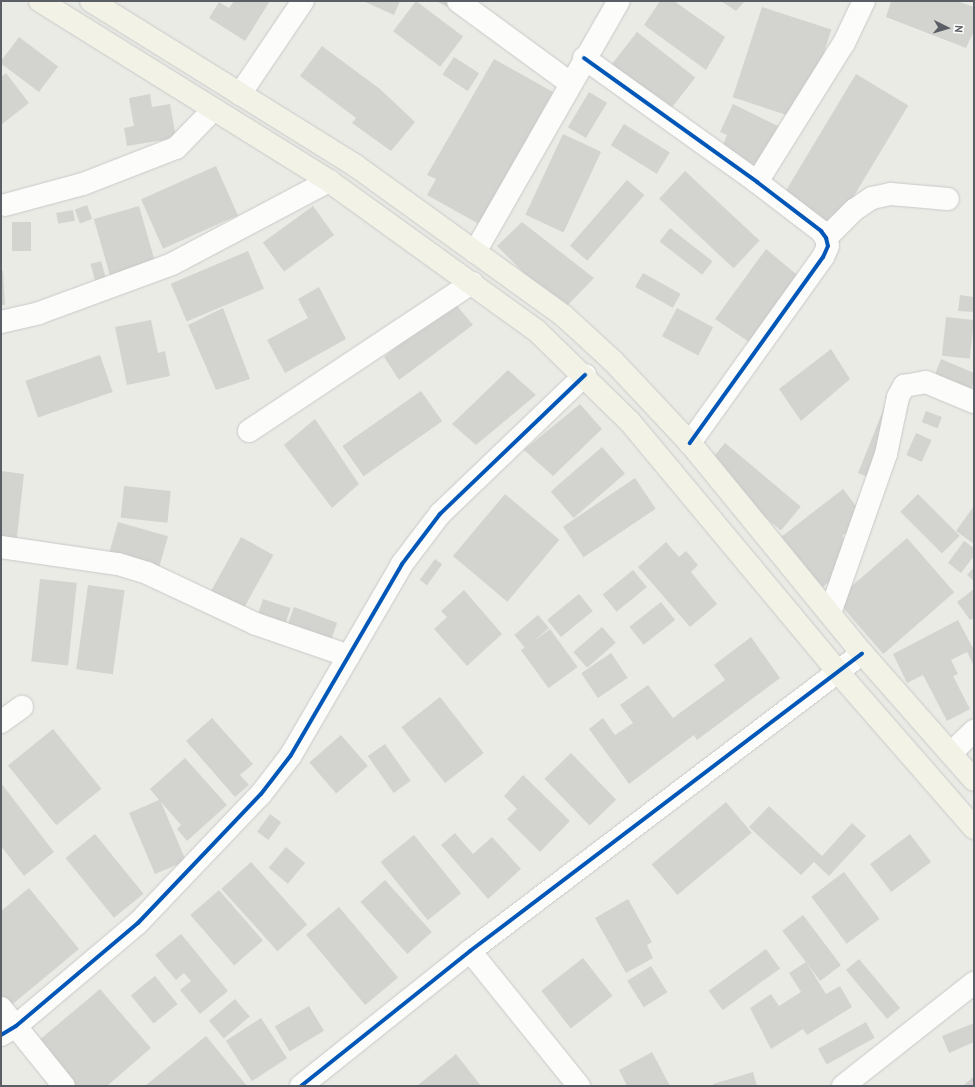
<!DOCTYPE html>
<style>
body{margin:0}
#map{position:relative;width:975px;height:1087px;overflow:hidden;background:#ebebe6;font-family:"PT Sans",sans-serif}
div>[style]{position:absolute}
.building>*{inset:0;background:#d3d3d0;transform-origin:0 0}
.roads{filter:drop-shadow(0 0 1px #c8c9c8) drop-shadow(0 0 1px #c8c9c8)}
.minor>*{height:22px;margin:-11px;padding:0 11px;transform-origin:11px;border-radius:11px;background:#fcfcfb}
.major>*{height:22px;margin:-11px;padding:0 11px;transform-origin:11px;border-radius:11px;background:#f3f2e7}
.cycleway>*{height:4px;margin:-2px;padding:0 2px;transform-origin:2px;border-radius:2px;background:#0057b8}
span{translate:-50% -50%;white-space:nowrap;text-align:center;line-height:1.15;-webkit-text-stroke:3.5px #fff;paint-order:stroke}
.frame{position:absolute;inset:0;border:2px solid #5b5e64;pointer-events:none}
.north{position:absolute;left:927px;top:8px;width:40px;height:40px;-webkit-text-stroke:3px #fff;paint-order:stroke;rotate:95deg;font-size:11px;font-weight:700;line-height:16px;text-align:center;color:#5b5e64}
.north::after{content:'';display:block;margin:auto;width:14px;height:18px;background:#5b5e64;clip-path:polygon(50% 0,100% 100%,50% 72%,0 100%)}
</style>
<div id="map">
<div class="building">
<i style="clip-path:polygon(234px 1px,270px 1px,245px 41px,209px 18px,219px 2px,229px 8px)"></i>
<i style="clip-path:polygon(363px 1px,400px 1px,394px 15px)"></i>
<i style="left:416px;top:1px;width:59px;height:38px;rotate:37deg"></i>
<i style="clip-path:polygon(436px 1px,465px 1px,459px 13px)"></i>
<i style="clip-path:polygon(660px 1px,674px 1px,725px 37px,706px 70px,644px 25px)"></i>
<i style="clip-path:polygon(721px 1px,745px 1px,736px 11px)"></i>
<i style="clip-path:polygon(891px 1px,957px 1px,974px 7px,974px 31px,966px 48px,886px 17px)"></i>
<i style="left:762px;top:7px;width:73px;height:95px;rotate:18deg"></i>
<i style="left:637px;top:32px;width:74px;height:46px;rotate:38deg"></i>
<i style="left:19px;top:37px;width:49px;height:32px;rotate:37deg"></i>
<i style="clip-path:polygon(322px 46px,380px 89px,415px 122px,391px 151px,352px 123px,356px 118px,300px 76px)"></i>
<i style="left:454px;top:57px;width:30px;height:21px;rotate:33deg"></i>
<i style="clip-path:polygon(494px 59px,553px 92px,479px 224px,427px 195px,436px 179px,427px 175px)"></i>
<i style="clip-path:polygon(6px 73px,29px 103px,1px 125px,1px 77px)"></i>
<i style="left:856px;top:74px;width:61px;height:152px;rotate:31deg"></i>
<i style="left:589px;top:92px;width:21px;height:41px;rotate:31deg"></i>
<i style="clip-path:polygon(150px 94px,152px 107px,170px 104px,176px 138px,127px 146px,124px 128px,134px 126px,129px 98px)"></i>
<i style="clip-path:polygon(733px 104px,778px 126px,756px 172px,719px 154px,727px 135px,720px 132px)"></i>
<i style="left:624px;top:124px;width:54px;height:25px;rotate:32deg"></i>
<i style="left:563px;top:134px;width:42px;height:89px;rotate:25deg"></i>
<i style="left:216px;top:166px;width:54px;height:82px;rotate:66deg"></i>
<i style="left:685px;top:171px;width:102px;height:38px;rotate:43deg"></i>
<i style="left:627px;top:180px;width:23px;height:87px;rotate:41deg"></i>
<i style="left:87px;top:205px;width:15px;height:13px;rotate:70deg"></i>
<i style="left:139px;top:206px;width:65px;height:47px;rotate:74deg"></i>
<i style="left:313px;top:206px;width:36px;height:62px;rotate:54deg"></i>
<i style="left:73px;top:210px;width:11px;height:17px;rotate:80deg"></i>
<i style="left:12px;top:222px;width:19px;height:29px"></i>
<i style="clip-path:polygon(522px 222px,594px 278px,562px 311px,497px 246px)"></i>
<i style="left:670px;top:228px;width:54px;height:17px;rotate:38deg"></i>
<i style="clip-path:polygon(766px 249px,802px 279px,749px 342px,715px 319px)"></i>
<i style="left:248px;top:251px;width:41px;height:84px;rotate:67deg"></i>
<i style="left:101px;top:261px;width:25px;height:11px;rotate:74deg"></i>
<i style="clip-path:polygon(1px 271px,3px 271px,5px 305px,1px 305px)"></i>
<i style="left:643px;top:273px;width:43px;height:16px;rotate:29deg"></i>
<i style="clip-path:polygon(319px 287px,346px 339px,285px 373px,267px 340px,308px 318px,298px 299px)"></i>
<i style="clip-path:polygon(960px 295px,974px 297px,974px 312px,958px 311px)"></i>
<i style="clip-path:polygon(453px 301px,473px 325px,399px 380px,384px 357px)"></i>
<i style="clip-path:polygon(223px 308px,250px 379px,216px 390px,188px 325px)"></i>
<i style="left:677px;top:308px;width:41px;height:32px;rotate:28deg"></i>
<i style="left:946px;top:317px;width:28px;height:39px;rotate:6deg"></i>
<i style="clip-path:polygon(151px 320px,158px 353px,165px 351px,170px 376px,127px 385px,115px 327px)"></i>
<i style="clip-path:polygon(831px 349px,850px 379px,801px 421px,779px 389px)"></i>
<i style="left:100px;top:355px;width:39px;height:79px;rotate:71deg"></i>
<i style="clip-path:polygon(941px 359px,974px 373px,974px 382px,965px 405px,929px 390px)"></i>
<i style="clip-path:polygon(508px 370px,536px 395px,476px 445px,452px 424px)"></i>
<i style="left:421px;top:391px;width:37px;height:96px;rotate:55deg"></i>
<i style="clip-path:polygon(886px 403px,876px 480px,858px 473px)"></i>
<i style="clip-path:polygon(580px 404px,602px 429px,553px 476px,524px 450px)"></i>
<i style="left:926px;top:411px;width:17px;height:12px;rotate:21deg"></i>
<i style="clip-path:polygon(315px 419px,359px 484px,332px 508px,284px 445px)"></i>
<i style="left:916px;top:433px;width:17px;height:24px;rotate:24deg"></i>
<i style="left:725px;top:443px;width:99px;height:31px;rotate:40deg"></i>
<i style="left:602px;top:447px;width:35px;height:68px;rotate:49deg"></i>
<i style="clip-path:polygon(1px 471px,24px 474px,16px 546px,1px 545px)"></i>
<i style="left:635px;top:478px;width:37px;height:87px;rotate:56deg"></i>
<i style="left:124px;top:486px;width:47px;height:32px;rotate:6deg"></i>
<i style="clip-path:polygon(843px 489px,865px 518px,842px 536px,859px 559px,820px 589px,781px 537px)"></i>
<i style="left:505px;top:494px;width:71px;height:81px;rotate:40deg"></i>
<i style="left:918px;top:494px;width:59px;height:25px;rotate:45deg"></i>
<i style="clip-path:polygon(974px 506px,974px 544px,956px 531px)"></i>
<i style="left:118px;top:522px;width:52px;height:34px;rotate:16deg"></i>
<i style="left:241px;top:537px;width:37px;height:78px;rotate:29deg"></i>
<i style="left:907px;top:538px;width:72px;height:94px;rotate:49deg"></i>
<i style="clip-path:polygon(964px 541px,974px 548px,974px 556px,961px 573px,948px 563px)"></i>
<i style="clip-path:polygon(666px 542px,679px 557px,686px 551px,698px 565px,691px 572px,717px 604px,690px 627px,638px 567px)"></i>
<i style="left:435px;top:559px;width:9px;height:26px;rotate:36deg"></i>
<i style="clip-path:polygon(974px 567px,974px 581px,967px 575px)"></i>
<i style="left:633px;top:570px;width:22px;height:39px;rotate:51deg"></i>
<i style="left:40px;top:579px;width:37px;height:83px;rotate:6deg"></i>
<i style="left:88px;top:585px;width:37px;height:85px;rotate:8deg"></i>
<i style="clip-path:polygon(974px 589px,974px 618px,970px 620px,957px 602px)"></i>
<i style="clip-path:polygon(464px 590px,502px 634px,467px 666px,434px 629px,447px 617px,441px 611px)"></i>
<i style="left:579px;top:594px;width:22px;height:41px;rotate:51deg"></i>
<i style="left:263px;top:599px;width:29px;height:20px;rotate:18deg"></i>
<i style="left:661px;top:602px;width:23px;height:40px;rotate:52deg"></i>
<i style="left:294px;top:607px;width:46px;height:22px;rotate:20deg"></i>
<i style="left:538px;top:615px;width:17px;height:31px;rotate:50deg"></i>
<i style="clip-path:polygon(958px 620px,974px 650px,973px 664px,967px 652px,951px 660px,958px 674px,953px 676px,970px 709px,947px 721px,923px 675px,907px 683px,893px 654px)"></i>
<i style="left:602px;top:627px;width:21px;height:38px;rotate:49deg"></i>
<i style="left:550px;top:629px;width:47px;height:36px;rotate:54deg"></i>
<i style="clip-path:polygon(751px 637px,780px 678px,697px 740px,694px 735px,629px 784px,589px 729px,603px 718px,615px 735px,633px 723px,620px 705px,648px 685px,673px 718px,725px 680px,714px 665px)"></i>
<i style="left:611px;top:653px;width:30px;height:36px;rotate:56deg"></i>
<i style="left:440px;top:697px;width:71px;height:49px;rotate:52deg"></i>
<i style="clip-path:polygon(212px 718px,253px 764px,240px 775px,249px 785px,235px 797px,186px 741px)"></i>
<i style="left:53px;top:729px;width:77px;height:58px;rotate:51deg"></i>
<i style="left:341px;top:735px;width:41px;height:42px;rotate:49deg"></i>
<i style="left:385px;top:744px;width:45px;height:21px;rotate:55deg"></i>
<i style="left:571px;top:753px;width:65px;height:37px;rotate:46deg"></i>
<i style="clip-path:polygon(185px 758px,227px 805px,187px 841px,177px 829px,181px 825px,161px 802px,186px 861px,155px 874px,129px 813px,159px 800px,150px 789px)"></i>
<i style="clip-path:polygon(523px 775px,570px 821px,540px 852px,507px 819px,517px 809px,504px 796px)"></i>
<i style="clip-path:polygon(1px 783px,54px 852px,24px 876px,1px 846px)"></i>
<i style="left:726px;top:802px;width:40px;height:97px;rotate:50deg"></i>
<i style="clip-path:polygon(769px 806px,822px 856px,852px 823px,866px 836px,829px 876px,814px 862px,801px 875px,749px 827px)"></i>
<i style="left:270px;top:814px;width:14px;height:22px;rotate:36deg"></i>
<i style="clip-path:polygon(455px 833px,473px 854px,492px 837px,521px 869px,488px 899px,441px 845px)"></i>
<i style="left:95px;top:834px;width:77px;height:38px;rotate:51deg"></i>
<i style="left:910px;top:834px;width:35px;height:50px;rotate:53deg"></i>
<i style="left:414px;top:835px;width:75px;height:43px;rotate:51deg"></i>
<i style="left:286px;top:847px;width:25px;height:27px;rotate:40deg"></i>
<i style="left:251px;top:862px;width:84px;height:40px;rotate:48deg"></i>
<i style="left:844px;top:872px;width:59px;height:41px;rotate:53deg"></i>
<i style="left:385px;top:880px;width:70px;height:33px;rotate:48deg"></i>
<i style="clip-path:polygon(29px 888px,79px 949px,8px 1008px,1px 1000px,1px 911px)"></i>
<i style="left:219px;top:890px;width:67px;height:38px;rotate:49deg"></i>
<i style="clip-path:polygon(628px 899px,652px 942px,647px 945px,653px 958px,626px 973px,595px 918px)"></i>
<i style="left:339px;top:907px;width:92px;height:43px;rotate:50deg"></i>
<i style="left:803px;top:915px;width:63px;height:26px;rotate:53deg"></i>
<i style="clip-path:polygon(181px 934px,228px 991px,200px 1014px,180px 990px,191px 981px,184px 973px,176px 980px,155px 955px)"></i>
<i style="left:766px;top:949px;width:24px;height:71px;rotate:54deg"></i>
<i style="left:583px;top:958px;width:48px;height:53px;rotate:52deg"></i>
<i style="left:859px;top:959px;width:64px;height:17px;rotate:50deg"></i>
<i style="clip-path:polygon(806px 962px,826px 994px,840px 986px,852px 1007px,807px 1035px,803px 1029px,771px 1049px,750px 1008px,771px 994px,779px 1006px,801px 992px,789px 973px)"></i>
<i style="left:651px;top:966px;width:31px;height:28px;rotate:58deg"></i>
<i style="left:155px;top:976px;width:36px;height:31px;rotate:51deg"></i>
<i style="clip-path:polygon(100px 989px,151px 1048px,107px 1086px,74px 1086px,37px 1042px)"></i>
<i style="left:235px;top:999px;width:23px;height:34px;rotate:50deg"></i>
<i style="left:309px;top:1006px;width:29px;height:40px;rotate:59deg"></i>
<i style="left:261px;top:1018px;width:48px;height:42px;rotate:57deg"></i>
<i style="left:866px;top:1022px;width:18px;height:55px;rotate:61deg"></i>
<i style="clip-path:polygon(974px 1023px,974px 1042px,949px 1053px,942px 1036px)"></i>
<i style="clip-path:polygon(206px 1036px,247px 1086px,145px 1086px)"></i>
<i style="clip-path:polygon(652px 1052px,670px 1086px,627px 1086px,619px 1070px)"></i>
<i style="clip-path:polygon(456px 1054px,481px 1086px,417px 1086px)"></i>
<i style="clip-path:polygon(753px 1072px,757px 1086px,714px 1086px,713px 1084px)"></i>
<i style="clip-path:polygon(974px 1076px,974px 1086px,963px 1086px)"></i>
</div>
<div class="roads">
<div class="minor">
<i style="left:458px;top:1px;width:139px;rotate:36.2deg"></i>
<i style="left:584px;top:58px;width:213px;rotate:35.6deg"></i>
<i style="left:757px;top:182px;width:81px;rotate:37.4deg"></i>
<i style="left:821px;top:231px;width:9px;rotate:54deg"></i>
<i style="left:826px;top:238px;width:8px;rotate:76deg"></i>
<i style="left:828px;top:246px;width:12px;rotate:114deg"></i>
<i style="left:823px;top:257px;width:229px;rotate:125.6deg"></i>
<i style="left:240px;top:94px;width:112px;rotate:-55.9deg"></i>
<i style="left:757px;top:182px;width:164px;rotate:-58deg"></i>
<i style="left:844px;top:43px;width:47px;rotate:-64.5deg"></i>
<i style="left:5px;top:205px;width:81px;rotate:-15.1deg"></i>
<i style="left:83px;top:184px;width:100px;rotate:-21.2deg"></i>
<i style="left:176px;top:148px;width:54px;rotate:-45.7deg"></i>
<i style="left:826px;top:238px;width:40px;rotate:-45deg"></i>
<i style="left:854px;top:210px;width:22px;rotate:-34deg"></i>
<i style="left:872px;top:198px;width:19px;rotate:-12deg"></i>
<i style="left:891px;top:194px;width:57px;rotate:5deg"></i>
<i style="left:475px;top:252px;width:289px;rotate:-60.2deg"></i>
<i style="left:1px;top:322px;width:39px;rotate:-13deg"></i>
<i style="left:39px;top:313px;width:142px;rotate:-20.2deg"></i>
<i style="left:172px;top:264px;width:178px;rotate:-27.9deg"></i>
<i style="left:249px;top:431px;width:268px;rotate:-33.6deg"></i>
<i style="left:1px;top:547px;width:118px;rotate:8.3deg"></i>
<i style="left:118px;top:564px;width:30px;rotate:17deg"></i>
<i style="left:147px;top:573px;width:120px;rotate:25.1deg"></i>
<i style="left:256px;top:624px;width:98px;rotate:19deg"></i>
<i style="left:830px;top:613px;width:169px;rotate:-70.6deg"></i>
<i style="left:886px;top:454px;width:58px;rotate:-78.1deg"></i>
<i style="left:898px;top:397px;width:13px;rotate:-61deg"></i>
<i style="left:904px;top:386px;width:22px;rotate:-10deg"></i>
<i style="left:926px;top:382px;width:52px;rotate:22.6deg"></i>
<i style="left:1px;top:722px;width:26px;rotate:-36deg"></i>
<i style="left:951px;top:753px;width:32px;rotate:-44deg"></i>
<i style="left:470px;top:951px;width:174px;rotate:51.1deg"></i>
<i style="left:1px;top:1008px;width:100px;rotate:51.1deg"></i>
<i style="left:1px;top:1035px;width:17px;rotate:-31deg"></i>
<i style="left:16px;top:1026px;width:160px;rotate:-40.2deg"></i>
<i style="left:138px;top:923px;width:178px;rotate:-46.4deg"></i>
<i style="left:261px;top:794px;width:49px;rotate:-52.4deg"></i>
<i style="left:291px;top:755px;width:221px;rotate:-59.8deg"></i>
<i style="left:402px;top:564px;width:63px;rotate:-52.8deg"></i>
<i style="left:440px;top:514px;width:201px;rotate:-43.8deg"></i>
<i style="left:301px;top:1086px;width:216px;rotate:-38.6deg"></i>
<i style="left:470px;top:951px;width:492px;rotate:-37.2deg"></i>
<i style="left:843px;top:1086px;width:167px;rotate:-38.2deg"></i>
</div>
<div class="major">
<i style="left:40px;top:1px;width:340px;rotate:31.9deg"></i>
<i style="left:329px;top:181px;width:256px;rotate:35.8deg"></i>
<i style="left:537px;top:331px;width:130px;rotate:44.4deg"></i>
<i style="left:630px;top:422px;width:325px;rotate:50.2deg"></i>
<i style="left:838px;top:672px;width:207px;rotate:48.9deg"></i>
<i style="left:91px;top:1px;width:312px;rotate:31.9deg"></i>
<i style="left:356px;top:166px;width:256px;rotate:35.8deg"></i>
<i style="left:564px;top:316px;width:67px;rotate:42.6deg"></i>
<i style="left:613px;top:361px;width:112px;rotate:46.8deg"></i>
<i style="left:690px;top:443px;width:271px;rotate:50.7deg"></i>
<i style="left:862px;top:653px;width:169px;rotate:48.6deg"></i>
</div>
</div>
<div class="cycleway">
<i style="left:584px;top:58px;width:213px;rotate:35.6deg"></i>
<i style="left:757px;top:182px;width:81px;rotate:37.4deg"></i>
<i style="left:821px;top:231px;width:9px;rotate:54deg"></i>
<i style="left:826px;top:238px;width:8px;rotate:76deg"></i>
<i style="left:828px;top:246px;width:12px;rotate:114deg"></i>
<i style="left:823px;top:257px;width:229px;rotate:125.6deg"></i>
<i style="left:1px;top:1035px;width:17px;rotate:-31deg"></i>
<i style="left:16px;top:1026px;width:160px;rotate:-40.2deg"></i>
<i style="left:138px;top:923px;width:178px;rotate:-46.4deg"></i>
<i style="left:261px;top:794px;width:49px;rotate:-52.4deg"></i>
<i style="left:291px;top:755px;width:221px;rotate:-59.8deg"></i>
<i style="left:402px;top:564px;width:63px;rotate:-52.8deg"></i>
<i style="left:440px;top:514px;width:201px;rotate:-43.8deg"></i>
<i style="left:301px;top:1086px;width:216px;rotate:-38.6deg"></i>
<i style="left:470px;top:951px;width:492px;rotate:-37.2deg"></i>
</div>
<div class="frame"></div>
<div class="north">N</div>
</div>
